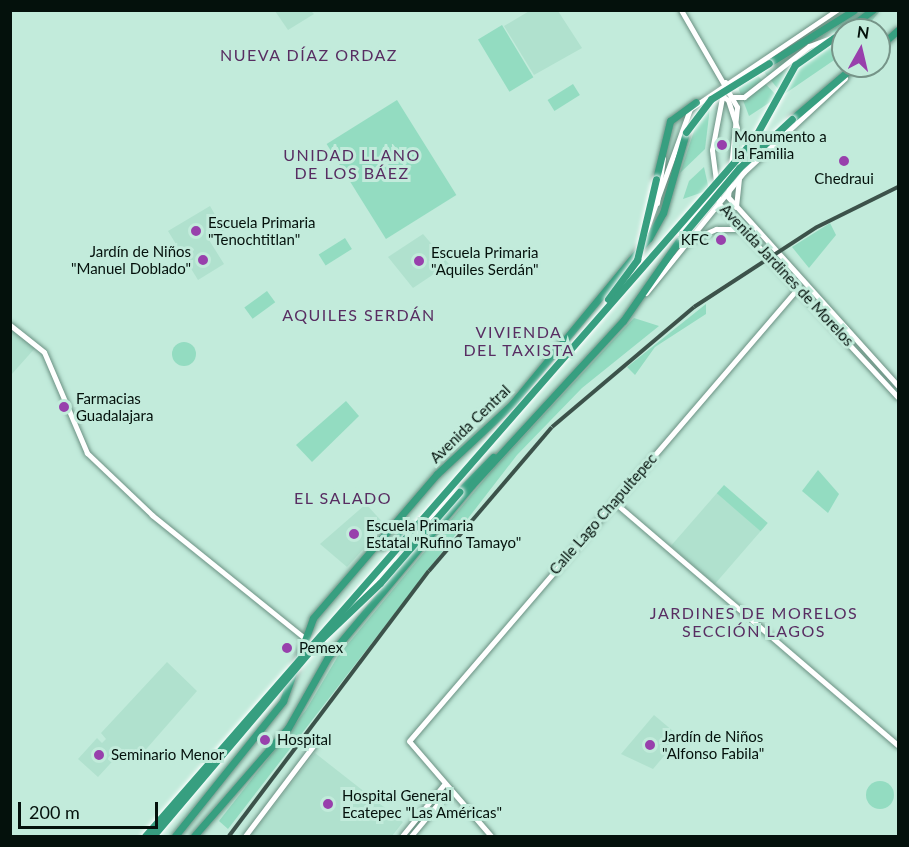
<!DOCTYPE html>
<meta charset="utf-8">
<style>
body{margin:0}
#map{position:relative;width:909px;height:847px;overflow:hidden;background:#c2ebdb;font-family:Lato,sans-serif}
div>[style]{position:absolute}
.built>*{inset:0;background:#b0e1ce;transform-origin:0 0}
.green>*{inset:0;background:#93dcc1;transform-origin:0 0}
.round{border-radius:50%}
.roads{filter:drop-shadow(0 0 2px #6b9183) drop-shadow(0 0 2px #6b9183)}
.secondary>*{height:5px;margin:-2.5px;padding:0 2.5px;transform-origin:2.5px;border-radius:2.5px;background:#fff}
.highway>*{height:7px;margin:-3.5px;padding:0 3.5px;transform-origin:3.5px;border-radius:3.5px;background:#379f80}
.rail>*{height:4px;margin-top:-2px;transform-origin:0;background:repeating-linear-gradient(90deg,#c2ebdb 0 4.5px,#3c524a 0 9px);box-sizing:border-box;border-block:2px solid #3c524a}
.bridges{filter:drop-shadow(0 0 2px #fff) drop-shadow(0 0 2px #fff)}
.highway-bridge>*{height:7px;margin:-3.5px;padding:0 3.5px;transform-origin:3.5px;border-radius:3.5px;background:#379f80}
.dots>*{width:16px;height:16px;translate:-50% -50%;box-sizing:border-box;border:3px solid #c2ebdb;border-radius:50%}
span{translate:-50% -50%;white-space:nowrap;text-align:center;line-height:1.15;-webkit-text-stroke:6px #c2ebdb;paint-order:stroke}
.poi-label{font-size:15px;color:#04110c}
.left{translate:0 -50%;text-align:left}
.right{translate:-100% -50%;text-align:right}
.street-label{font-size:15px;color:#04110c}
.neighbourhood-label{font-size:16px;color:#582d62;letter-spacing:1.5px}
.frame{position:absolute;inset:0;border:12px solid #04110c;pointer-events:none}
.north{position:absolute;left:831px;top:18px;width:60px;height:60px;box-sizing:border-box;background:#c2ebdb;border:2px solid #769488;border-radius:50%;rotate:8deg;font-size:16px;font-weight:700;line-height:24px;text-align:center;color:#04110c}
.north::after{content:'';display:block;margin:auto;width:21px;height:27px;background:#9840ac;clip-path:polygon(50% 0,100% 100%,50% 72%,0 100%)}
.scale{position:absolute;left:18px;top:802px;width:140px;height:27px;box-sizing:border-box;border:3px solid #04110c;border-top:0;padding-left:8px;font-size:18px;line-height:21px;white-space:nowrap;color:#04110c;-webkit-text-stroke:4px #c2ebdb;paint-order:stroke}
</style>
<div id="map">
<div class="built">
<i style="clip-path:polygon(531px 10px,558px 11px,582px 48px,534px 75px,504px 26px)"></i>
<i style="clip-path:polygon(275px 11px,311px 11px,314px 14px,288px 30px)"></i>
<i style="clip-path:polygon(210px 206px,224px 230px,209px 240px,224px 264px,198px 280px,168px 231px)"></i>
<i style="clip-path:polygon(423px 234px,449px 264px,413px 288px,388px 257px)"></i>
<i style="clip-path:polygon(12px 329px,36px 347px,11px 375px,10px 332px)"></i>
<i style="left:717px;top:493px;width:58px;height:70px;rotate:41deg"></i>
<i style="clip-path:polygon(366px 504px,385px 525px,347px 567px,320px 544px)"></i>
<i style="clip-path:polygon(167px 662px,197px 691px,134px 763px,121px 752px,98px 777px,78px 759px,97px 738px,102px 743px,106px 739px,101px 733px)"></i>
<i style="clip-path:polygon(654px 715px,680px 737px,653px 769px,621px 754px)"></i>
<i style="clip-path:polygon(315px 753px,403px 822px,392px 836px,250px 836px)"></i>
</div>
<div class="green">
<i style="clip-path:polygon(861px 11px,880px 11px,864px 30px,843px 30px,843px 54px,783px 95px,764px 72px)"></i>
<i style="left:502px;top:25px;width:61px;height:28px;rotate:59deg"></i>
<i style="clip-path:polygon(758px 76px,778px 97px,749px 116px,738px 87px)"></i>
<i style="left:573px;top:84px;width:13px;height:30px;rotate:58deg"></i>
<i style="left:397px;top:100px;width:112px;height:83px;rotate:58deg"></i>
<i style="clip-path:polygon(710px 107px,705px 149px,680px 173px,697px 122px)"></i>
<i style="clip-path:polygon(704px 167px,709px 190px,683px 199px,689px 181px)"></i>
<i style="clip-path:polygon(830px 223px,836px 235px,809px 268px,792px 247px)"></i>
<i style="left:345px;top:238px;width:13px;height:31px;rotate:58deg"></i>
<i style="left:267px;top:291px;width:14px;height:28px;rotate:54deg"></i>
<i style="clip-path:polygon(706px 304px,706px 314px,655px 347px,635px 375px,627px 367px)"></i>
<i style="clip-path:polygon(634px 318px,659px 326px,582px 388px,517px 455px,228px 829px,219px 821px,306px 710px,338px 656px,493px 469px)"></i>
<i class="round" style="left:172px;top:342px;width:24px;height:24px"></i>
<i style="clip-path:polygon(346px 401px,359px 416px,312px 462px,296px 445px)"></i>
<i style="clip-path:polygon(818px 470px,839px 494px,828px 513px,802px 491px)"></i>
<i style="left:724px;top:485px;width:58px;height:11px;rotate:41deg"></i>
<i class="round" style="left:866px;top:781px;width:28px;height:28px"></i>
</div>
<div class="roads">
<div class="secondary">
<i style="left:681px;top:10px;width:112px;rotate:60deg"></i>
<i style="left:737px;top:107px;width:90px;rotate:95.7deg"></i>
<i style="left:728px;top:197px;width:254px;rotate:48deg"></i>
<i style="left:725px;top:82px;width:69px;rotate:100.8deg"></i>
<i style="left:712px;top:150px;width:54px;rotate:82.6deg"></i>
<i style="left:719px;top:204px;width:263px;rotate:47.2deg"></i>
<i style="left:717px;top:93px;width:13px;rotate:32deg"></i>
<i style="left:728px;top:100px;width:29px;rotate:72deg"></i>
<i style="left:733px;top:97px;width:11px"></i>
<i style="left:744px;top:97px;width:83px;rotate:-38.1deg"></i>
<i style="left:809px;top:46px;width:23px;rotate:-20deg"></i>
<i style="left:657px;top:203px;width:45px;rotate:-82.4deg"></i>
<i style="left:736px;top:207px;width:28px;rotate:-84deg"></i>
<i style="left:644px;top:236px;width:135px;rotate:-70.1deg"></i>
<i style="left:690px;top:109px;width:177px;rotate:-34deg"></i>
<i style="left:689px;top:241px;width:30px;rotate:-24deg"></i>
<i style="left:716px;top:229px;width:26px"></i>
<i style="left:646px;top:293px;width:156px;rotate:-51deg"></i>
<i style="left:744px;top:172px;width:138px;rotate:-42.9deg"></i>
<i style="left:10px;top:325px;width:43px;rotate:38.5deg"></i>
<i style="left:44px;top:352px;width:110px;rotate:66.9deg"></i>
<i style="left:87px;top:453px;width:90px;rotate:43.6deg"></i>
<i style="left:152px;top:515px;width:194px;rotate:38.9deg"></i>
<i style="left:614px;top:502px;width:374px;rotate:40.6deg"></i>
<i style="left:245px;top:836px;width:113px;rotate:-52.9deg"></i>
<i style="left:402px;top:836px;width:68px;rotate:-50.9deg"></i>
<i style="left:411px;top:836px;width:61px;rotate:-50.3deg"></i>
<i style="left:491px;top:836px;width:125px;rotate:-130.8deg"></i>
<i style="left:409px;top:741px;width:597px;rotate:-49.35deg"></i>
</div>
<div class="highway">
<i style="left:846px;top:30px;width:34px;rotate:-37deg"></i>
<i style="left:879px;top:47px;width:25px;rotate:-42deg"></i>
<i style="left:769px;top:63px;width:100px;rotate:-31.9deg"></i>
<i style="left:792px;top:119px;width:82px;rotate:-40.5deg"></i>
<i style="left:656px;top:179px;width:60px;rotate:-76.4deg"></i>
<i style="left:670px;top:121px;width:32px;rotate:-36deg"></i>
<i style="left:459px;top:492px;width:49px;rotate:-45.8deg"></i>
<i style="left:401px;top:517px;width:20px;rotate:93deg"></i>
<i style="left:400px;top:537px;width:17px;rotate:21deg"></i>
<i style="left:377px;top:546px;width:19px;rotate:-6deg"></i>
<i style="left:396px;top:544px;width:16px;rotate:60deg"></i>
<i style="left:175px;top:836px;width:173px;rotate:-51.3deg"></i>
<i style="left:283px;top:701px;width:88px;rotate:-70.1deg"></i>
<i style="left:313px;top:618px;width:190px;rotate:-49.3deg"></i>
<i style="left:437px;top:474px;width:103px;rotate:-43deg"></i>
<i style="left:512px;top:404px;width:215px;rotate:-50.5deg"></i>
<i style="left:649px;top:238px;width:29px;rotate:-61deg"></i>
<i style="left:663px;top:213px;width:84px;rotate:-74.1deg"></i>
<i style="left:194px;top:836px;width:143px;rotate:-49deg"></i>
<i style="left:288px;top:728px;width:81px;rotate:-60.6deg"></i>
<i style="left:328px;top:657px;width:224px;rotate:-50.1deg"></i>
<i style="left:472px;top:485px;width:223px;rotate:-47.4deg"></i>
<i style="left:623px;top:321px;width:103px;rotate:-55.2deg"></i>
</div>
</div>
<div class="rail">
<i style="left:229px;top:836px;width:332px;rotate:-53deg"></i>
<i style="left:429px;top:571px;width:189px;rotate:-49.5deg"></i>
<i style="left:552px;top:427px;width:186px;rotate:-40.2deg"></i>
<i style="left:694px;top:307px;width:145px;rotate:-33.1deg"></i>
<i style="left:815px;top:228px;width:93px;rotate:-26.3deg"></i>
</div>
<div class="bridges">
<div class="highway-bridge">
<i style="left:686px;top:132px;width:41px;rotate:-52.9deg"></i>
<i style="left:711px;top:99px;width:68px;rotate:-31.8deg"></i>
<i style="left:682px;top:236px;width:89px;rotate:-50deg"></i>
<i style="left:739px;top:168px;width:72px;rotate:-42.8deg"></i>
<i style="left:608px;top:299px;width:49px;rotate:-53.4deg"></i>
<i style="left:637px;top:260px;width:83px;rotate:-76.8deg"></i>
<i style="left:145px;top:836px;width:926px;rotate:-48.85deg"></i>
<i style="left:754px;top:139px;width:85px;rotate:-61deg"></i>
<i style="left:795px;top:65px;width:49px;rotate:-35deg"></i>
<i style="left:153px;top:836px;width:249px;rotate:-49.7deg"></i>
<i style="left:314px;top:646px;width:91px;rotate:-43.7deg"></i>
<i style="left:380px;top:583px;width:121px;rotate:-49deg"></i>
</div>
</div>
<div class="dots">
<i style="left:722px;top:145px;background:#9840ac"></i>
<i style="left:844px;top:161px;background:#9840ac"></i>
<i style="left:196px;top:231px;background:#9840ac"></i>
<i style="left:721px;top:240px;background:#9840ac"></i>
<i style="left:203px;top:260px;background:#9840ac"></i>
<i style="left:419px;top:261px;background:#9840ac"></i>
<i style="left:64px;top:407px;background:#9840ac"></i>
<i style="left:354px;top:534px;background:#9840ac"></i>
<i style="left:287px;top:648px;background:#9840ac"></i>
<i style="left:265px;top:740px;background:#9840ac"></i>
<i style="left:650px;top:745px;background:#9840ac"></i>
<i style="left:99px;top:755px;background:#9840ac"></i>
<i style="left:328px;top:804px;background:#9840ac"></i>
</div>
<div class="poi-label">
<span class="left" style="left:734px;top:145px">Monumento a<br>la Familia</span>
<span style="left:844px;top:179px">Chedraui</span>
<span class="left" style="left:208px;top:231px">Escuela Primaria<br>"Tenochtitlan"</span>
<span class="right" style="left:709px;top:240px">KFC</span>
<span class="right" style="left:191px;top:260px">Jardín de Niños<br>"Manuel Doblado"</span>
<span class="left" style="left:431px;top:261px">Escuela Primaria<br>"Aquiles Serdán"</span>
<span class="left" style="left:76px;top:407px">Farmacias<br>Guadalajara</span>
<span class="left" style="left:366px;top:534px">Escuela Primaria<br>Estatal "Rufino Tamayo"</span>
<span class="left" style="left:299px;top:648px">Pemex</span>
<span class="left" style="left:662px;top:745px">Jardín de Niños<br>"Alfonso Fabila"</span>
<span class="left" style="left:277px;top:740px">Hospital</span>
<span class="left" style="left:111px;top:755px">Seminario Menor</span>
<span class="left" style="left:342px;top:804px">Hospital General<br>Ecatepec "Las Américas"</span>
</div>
<div class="street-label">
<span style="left:787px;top:275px;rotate:47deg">Avenida Jardines de Morelos</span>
<span style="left:470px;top:424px;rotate:-44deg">Avenida Central</span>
<span style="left:603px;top:514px;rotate:-49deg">Calle Lago Chapultepec</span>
</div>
<div class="neighbourhood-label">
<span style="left:309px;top:55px">NUEVA DÍAZ ORDAZ</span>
<span style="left:352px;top:164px">UNIDAD LLANO<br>DE LOS BÁEZ</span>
<span style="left:359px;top:315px">AQUILES SERDÁN</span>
<span style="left:519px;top:341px">VIVIENDA<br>DEL TAXISTA</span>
<span style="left:343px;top:498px">EL SALADO</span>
<span style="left:754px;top:622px">JARDINES DE MORELOS<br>SECCIÓN LAGOS</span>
</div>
<div class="frame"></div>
<div class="north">N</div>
<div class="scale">200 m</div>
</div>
